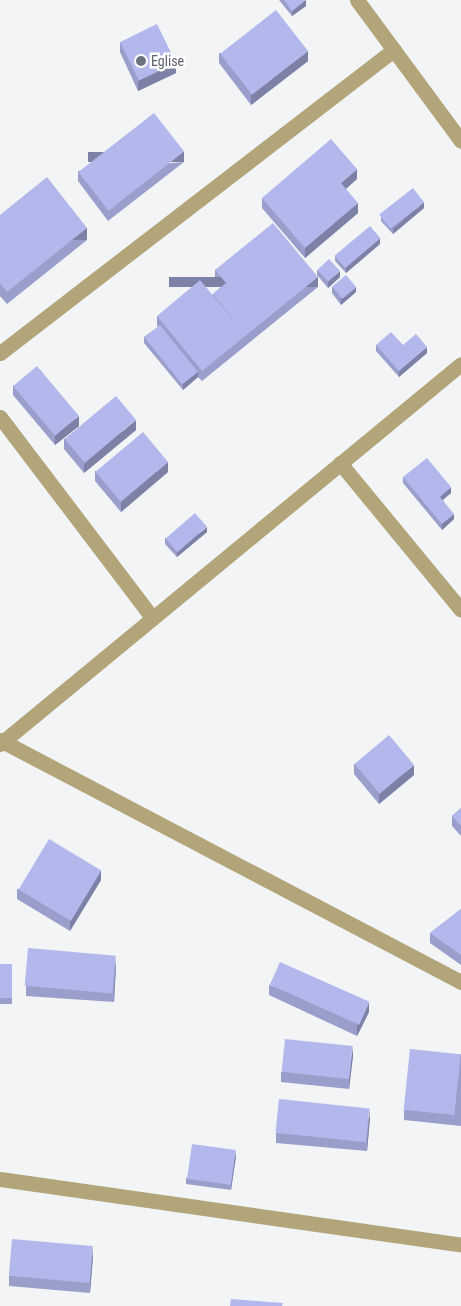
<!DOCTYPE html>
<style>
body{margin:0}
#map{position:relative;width:461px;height:1306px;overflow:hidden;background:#f3f4f6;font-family:"Roboto Condensed",sans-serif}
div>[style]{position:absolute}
.street>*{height:15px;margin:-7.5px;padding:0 7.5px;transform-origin:7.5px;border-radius:7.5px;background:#b2a57a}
.wall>*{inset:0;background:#9a9ecb;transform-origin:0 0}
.shaded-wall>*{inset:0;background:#7d81a5;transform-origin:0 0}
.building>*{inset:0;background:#b3b8ec;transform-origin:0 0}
.dots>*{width:14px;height:14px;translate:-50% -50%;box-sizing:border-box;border:2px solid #fff;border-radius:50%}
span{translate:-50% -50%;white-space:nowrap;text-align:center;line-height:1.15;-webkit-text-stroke:5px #fff;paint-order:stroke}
.worship-label{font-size:14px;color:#5b616d}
.left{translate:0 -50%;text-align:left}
</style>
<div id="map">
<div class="street">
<i style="left:357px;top:0;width:175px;rotate:53.6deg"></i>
<i style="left:0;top:353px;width:497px;rotate:-37.6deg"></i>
<i style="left:0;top:417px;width:251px;rotate:52.8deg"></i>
<i style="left:340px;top:463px;width:190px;rotate:50.5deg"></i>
<i style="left:0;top:740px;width:521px;rotate:27.7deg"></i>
<i style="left:0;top:744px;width:597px;rotate:-39.5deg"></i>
<i style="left:0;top:1179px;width:466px;rotate:8.1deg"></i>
</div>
<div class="wall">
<i style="clip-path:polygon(279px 0,306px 0,306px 6px,292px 16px)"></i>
<i style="clip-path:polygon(120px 42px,176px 73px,138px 91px,120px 52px)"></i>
<i style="clip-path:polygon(219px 53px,308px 61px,251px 105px,219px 63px)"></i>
<i style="clip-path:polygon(184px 162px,108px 221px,78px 181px,78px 171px)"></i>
<i style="clip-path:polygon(357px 179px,346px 189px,358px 213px,305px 258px,262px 208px,262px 198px)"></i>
<i style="clip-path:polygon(424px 208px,393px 234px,381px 221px,381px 216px)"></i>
<i style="clip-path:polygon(0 215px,87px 240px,7px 304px,0 296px)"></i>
<i style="clip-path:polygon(380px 244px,346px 273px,335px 261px,335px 256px)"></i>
<i style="clip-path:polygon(215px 270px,318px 287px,202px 381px,198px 377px,183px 390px,144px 343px,144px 337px,158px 327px,157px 325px,157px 316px,213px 296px,213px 294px,221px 287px,215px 280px)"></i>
<i style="clip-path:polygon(317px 270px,340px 277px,328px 288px,317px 275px)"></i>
<i style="clip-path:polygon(332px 287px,356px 292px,341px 305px,332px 293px)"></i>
<i style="clip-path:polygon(376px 345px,403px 345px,427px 353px,399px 377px,376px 351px)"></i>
<i style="clip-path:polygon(13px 385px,79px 426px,55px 445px,13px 395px)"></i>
<i style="clip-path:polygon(136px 430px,84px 473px,64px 449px,64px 439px)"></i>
<i style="clip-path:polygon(95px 471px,168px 472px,121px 512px,95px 481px)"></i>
<i style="clip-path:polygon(403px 477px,451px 493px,443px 500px,454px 519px,442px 530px,403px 483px)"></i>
<i style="clip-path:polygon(207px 532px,177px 557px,165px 544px,165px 538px)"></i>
<i style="clip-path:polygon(354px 764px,414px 775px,379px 804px,354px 774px)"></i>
<i style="clip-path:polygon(461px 808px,461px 836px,452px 826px,452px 816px)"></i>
<i style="clip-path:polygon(101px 880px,70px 931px,17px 899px,17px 889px)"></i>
<i style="clip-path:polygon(461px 909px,461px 965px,430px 943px,430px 933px)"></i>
<i style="left:0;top:964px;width:12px;height:40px"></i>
<i style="clip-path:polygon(116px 965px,114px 1002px,26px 996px,26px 986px)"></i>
<i style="clip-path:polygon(269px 985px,369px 1012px,357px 1036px,269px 995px)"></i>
<i style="clip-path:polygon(461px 1054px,461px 1126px,404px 1120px,404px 1110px)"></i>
<i style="clip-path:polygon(353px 1056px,349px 1089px,281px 1082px,281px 1072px)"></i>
<i style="clip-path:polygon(370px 1118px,367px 1151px,276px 1143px,276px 1133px)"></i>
<i style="clip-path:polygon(236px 1156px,231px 1190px,186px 1184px,186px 1178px)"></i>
<i style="clip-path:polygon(93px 1256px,90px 1293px,9px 1286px,9px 1276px)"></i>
</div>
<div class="shaded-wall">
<i style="clip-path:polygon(306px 0,306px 6px,292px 16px,292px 11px)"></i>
<i style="clip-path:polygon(308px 51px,308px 61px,251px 105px,251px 95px)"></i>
<i style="clip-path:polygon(176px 63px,176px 73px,138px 91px,138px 81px)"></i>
<i style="left:184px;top:152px;width:10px;height:96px;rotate:90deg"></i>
<i style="clip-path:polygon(357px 169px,357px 179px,341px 193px,341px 183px)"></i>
<i style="clip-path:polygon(424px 202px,424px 208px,393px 234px,393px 229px)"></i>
<i style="clip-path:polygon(358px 203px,358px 213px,305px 258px,305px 248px)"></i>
<i style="left:87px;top:228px;width:12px;height:102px;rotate:90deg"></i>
<i style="clip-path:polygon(380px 238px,380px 244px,346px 273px,346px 268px)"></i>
<i style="clip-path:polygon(340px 271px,340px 277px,328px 288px,328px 282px)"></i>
<i style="left:318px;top:277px;width:10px;height:149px;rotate:90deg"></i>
<i style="clip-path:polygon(356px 287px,356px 292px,341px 305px,341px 299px)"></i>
<i style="clip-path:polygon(427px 347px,427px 353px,399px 377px,399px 371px)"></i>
<i style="clip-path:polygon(198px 372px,198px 377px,183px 390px,183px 384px)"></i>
<i style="clip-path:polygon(79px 416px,79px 426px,55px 445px,55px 435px)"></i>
<i style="clip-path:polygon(136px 420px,136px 430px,84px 473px,84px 464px)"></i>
<i style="clip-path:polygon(168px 462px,168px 472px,121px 512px,121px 502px)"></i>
<i style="clip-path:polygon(451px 487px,451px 493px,440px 502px,440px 497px)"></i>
<i style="clip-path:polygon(454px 514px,454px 519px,442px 530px,442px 524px)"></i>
<i style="clip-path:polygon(207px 527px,207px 532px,177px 557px,177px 552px)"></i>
<i style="clip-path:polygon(414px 765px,414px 775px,379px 804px,379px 794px)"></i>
<i style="clip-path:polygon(101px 870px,101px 880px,70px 931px,70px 921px)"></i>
<i style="clip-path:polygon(116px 955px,116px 965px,114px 1002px,114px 992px)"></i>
<i style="clip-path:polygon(369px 1002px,369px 1012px,357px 1036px,357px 1026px)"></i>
<i style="clip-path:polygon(353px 1046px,353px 1056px,349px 1089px,349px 1079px)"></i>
<i style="clip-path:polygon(370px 1108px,370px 1118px,367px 1151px,367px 1142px)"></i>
<i style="clip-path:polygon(236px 1150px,236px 1156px,231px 1190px,231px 1185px)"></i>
<i style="clip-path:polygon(93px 1246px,93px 1256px,90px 1293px,90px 1283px)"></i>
</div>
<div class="building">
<i style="clip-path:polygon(284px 0,306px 0,292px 11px)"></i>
<i style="left:276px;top:10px;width:52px;height:71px;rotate:52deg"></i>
<i style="left:157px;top:24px;width:43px;height:41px;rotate:64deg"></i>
<i style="left:154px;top:113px;width:49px;height:96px;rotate:52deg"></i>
<i style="clip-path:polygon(331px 139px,357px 169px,341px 183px,358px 203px,305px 248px,262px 198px)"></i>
<i style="clip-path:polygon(47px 177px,87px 228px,7px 292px,0 283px,0 215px)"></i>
<i style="left:413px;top:188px;width:18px;height:43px;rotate:52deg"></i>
<i style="clip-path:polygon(273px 223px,318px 277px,202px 371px,157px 316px,200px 280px,241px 329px,213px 294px,226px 283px,215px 270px)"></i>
<i style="left:370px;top:226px;width:16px;height:46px;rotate:50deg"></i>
<i style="left:329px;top:259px;width:16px;height:16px;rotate:47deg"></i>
<i style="left:346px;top:275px;width:16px;height:18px;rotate:50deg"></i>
<i style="left:160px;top:325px;width:60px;height:20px;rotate:51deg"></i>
<i style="clip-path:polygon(391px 332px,403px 345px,416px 334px,427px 347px,399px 371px,376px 345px)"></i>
<i style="left:37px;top:366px;width:65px;height:31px;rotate:50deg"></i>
<i style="left:116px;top:396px;width:31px;height:67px;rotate:50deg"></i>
<i style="left:143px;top:432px;width:39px;height:62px;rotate:50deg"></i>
<i style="clip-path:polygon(427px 458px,451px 487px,440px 497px,454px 514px,442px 524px,403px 477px)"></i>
<i style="left:195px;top:513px;width:18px;height:39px;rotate:49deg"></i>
<i style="left:389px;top:735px;width:39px;height:45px;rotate:50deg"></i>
<i style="clip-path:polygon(461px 808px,461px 826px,452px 816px)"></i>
<i style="left:49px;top:839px;width:61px;height:59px;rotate:31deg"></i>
<i style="clip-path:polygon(461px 909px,461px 955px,430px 933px)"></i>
<i style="left:28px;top:948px;width:88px;height:38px;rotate:5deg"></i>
<i style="left:280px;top:962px;width:98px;height:25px;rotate:24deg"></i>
<i style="left:0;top:964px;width:12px;height:34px"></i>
<i style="left:285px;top:1039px;width:68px;height:33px;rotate:6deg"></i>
<i style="left:410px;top:1049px;width:51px;height:61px;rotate:6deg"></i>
<i style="left:279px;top:1099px;width:91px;height:34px;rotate:6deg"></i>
<i style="left:192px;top:1144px;width:44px;height:35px;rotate:8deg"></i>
<i style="left:12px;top:1239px;width:81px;height:37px;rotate:5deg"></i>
<i style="clip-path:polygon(231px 1299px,283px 1303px,282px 1306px,230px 1306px)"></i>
</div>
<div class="dots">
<i style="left:141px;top:61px;background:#6b7280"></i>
</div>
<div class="worship-label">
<span class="left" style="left:151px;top:61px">Eglise</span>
</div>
</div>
